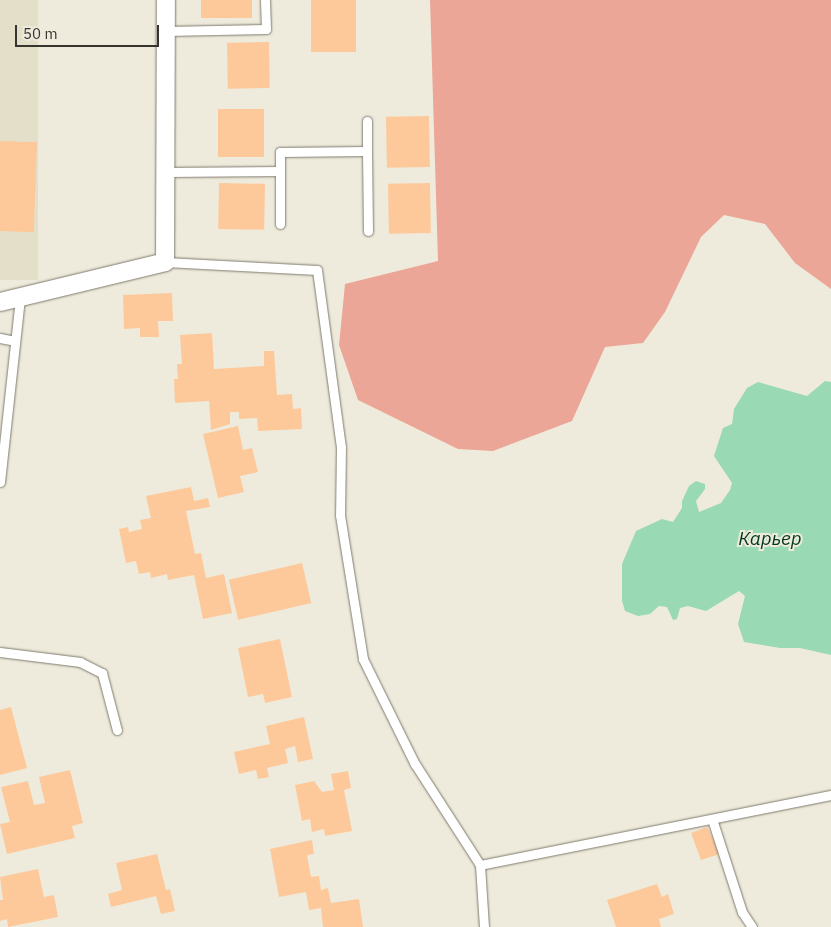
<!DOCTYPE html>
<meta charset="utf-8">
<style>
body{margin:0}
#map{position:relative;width:831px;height:927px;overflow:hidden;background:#efebdc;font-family:"IBM Plex Sans",sans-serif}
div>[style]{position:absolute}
.built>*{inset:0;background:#e4dfc9;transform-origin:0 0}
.forest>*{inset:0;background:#eba698}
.water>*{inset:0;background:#99d9b3}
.building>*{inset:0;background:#fdc99b;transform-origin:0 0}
.roads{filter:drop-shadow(0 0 1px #7e7a6d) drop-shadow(0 0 1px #7e7a6d)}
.service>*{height:9px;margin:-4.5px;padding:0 4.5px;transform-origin:4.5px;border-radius:4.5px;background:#fff}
.minor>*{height:18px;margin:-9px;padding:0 9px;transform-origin:9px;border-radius:9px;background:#fff}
span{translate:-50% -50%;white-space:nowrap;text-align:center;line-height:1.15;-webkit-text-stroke:4px #efebdc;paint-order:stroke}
.water-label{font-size:19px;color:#00361e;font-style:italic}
.scale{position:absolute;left:15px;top:25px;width:144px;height:22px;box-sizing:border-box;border:2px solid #35342e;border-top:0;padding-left:6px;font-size:15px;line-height:18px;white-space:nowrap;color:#35342e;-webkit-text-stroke:4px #efebdc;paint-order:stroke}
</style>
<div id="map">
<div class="built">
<i style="left:0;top:0;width:38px;height:280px"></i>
</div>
<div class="forest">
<i style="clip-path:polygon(430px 0,831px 0,831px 289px,795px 263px,765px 224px,724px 215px,701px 237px,665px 312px,643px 343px,605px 347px,572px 421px,493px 451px,458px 449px,358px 400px,339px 345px,345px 284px,438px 261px)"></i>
</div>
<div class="water">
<i style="clip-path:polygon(825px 381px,831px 382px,831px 655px,800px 648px,780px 648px,744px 642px,738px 624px,745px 596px,739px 591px,706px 611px,688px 606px,680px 608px,677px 619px,673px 620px,667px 607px,659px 606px,650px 614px,638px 616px,625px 611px,622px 601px,622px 564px,636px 531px,662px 519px,673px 522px,682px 508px,682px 501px,689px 486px,696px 481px,705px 484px,705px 489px,696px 501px,699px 512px,721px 503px,730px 490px,732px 483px,714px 456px,723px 428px,732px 424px,734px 409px,747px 388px,758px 382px,807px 396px)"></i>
</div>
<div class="building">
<i style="left:201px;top:0;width:51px;height:18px"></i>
<i style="left:311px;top:0;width:45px;height:52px"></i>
<i style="left:269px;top:42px;width:46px;height:42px;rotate:89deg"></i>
<i style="left:264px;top:109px;width:48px;height:46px;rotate:90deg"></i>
<i style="left:429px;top:116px;width:51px;height:43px;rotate:89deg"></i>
<i style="left:0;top:141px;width:37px;height:90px;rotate:2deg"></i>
<i style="left:219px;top:183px;width:46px;height:46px;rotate:1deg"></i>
<i style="left:430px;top:183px;width:50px;height:42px;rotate:89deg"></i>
<i style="clip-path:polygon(172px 293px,173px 321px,158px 321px,159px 337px,140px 337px,140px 328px,124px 329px,123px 295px)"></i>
<i style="clip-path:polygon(212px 333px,214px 369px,264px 366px,264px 351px,274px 351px,277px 395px,292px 394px,293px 409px,301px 408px,302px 429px,258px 431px,257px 418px,239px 419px,239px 412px,230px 412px,230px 424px,211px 430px,209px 401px,175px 403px,174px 379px,178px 379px,177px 364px,182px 364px,180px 335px)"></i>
<i style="clip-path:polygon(238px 426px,243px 450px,252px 448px,258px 472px,240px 476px,244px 492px,218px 498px,203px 434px)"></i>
<i style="clip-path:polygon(191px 487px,194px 501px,208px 498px,210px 507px,186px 511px,195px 554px,201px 553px,206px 578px,224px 574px,232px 613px,203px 619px,194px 575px,168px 580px,167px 574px,151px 578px,150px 572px,139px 574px,136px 561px,126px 563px,119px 529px,128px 527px,129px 532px,142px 529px,140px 520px,151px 518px,146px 496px)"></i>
<i style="left:302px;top:563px;width:41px;height:75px;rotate:77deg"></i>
<i style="clip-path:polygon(280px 639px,292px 697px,265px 703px,263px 694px,248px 697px,238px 648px)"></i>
<i style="clip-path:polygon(11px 707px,27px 768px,0 775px,0 710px)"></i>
<i style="clip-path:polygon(304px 717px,313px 759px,298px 762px,295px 746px,285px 749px,288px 763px,267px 768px,269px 777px,258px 779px,256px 770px,239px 774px,234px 752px,270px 744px,266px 726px)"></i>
<i style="clip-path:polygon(70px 770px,83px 823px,72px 826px,75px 838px,7px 854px,0 824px,10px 822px,1px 787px,28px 781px,34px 805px,45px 803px,39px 777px)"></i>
<i style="clip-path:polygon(348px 771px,351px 788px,344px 790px,352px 831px,325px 836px,324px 829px,312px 832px,310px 819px,302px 821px,295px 785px,314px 781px,322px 792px,334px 790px,331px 774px)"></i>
<i style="clip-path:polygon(707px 827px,720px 854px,701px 860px,691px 833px)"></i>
<i style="clip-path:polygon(312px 840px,314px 854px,307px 855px,311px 877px,319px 876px,321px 890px,328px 888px,331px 903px,359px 899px,363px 927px,323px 927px,321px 908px,309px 910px,306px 892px,279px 897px,270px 849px)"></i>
<i style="clip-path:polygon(157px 854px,166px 890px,170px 889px,175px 911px,161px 914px,156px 896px,111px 907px,108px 894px,122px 890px,116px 863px)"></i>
<i style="clip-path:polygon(38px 869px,44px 897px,54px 895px,58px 917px,8px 927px,7px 919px,0 921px,0 900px,3px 900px,0 877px)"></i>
<i style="clip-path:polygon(657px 884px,662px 897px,668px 894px,674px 914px,659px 919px,661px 927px,616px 927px,607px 900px)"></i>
</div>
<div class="roads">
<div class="service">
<i style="left:166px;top:31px;width:100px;rotate:-1.1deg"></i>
<i style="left:266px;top:29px;width:29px;rotate:-92deg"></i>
<i style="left:367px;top:121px;width:30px;rotate:90deg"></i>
<i style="left:280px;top:171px;width:53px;rotate:90deg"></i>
<i style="left:167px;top:172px;width:113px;rotate:-0.5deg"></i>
<i style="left:280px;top:171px;width:19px;rotate:-90deg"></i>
<i style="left:280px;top:152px;width:87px;rotate:-0.7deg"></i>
<i style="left:367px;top:151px;width:80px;rotate:89.3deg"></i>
<i style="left:165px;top:262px;width:152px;rotate:3deg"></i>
<i style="left:317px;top:270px;width:179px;rotate:82.3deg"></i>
<i style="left:341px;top:447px;width:68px;rotate:90.8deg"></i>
<i style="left:340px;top:515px;width:146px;rotate:80.9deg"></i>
<i style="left:363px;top:659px;width:117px;rotate:63.7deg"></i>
<i style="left:415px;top:764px;width:120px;rotate:57.2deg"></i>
<i style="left:480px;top:865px;width:62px;rotate:86.3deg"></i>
<i style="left:0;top:338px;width:15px;rotate:11deg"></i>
<i style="left:0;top:482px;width:185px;rotate:-83.8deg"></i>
<i style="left:0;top:652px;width:81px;rotate:7.1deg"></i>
<i style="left:80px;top:662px;width:25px;rotate:27deg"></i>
<i style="left:102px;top:673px;width:59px;rotate:75.3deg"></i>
<i style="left:712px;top:819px;width:98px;rotate:72.1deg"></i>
<i style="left:742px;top:912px;width:18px;rotate:56deg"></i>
<i style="left:480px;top:865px;width:358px;rotate:-11.3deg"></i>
</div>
<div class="minor">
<i style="left:0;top:302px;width:170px;rotate:-13.6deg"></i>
<i style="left:165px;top:262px;width:262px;rotate:-89.8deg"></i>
</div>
</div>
<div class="water-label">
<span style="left:770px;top:539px">Карьер</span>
</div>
<div class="scale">50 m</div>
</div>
